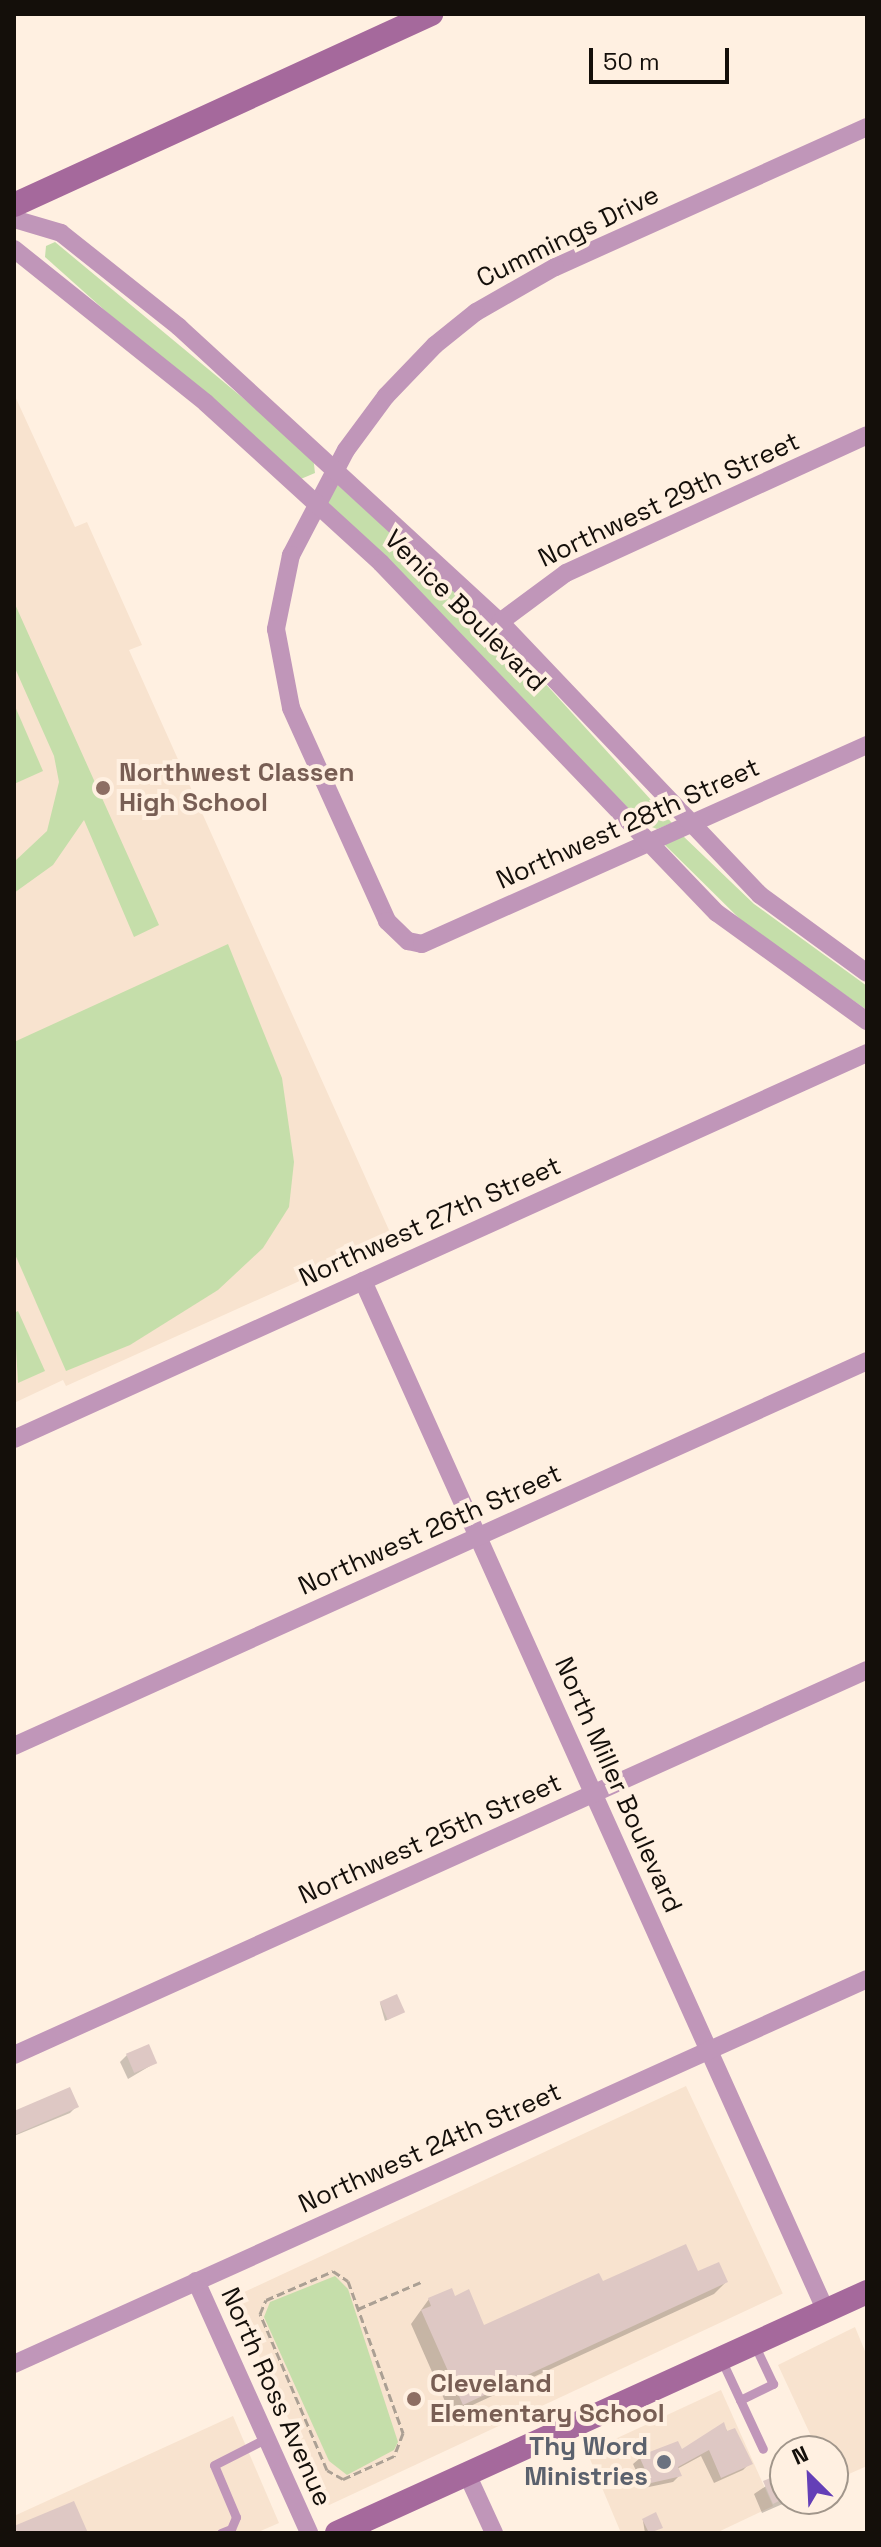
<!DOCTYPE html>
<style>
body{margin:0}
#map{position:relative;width:881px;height:2547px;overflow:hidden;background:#fff0e1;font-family:"Space Grotesk",sans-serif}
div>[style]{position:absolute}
.built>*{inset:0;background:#f8e3cf;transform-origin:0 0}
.green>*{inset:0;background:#c5deaa}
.shadow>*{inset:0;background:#0003}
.building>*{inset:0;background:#dec8c4;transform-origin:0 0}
.path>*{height:3px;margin-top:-1.5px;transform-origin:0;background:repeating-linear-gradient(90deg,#aba094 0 8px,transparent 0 12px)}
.lane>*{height:9px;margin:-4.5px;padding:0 4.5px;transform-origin:4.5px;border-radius:4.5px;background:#c096b9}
.street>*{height:18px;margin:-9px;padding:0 9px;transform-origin:9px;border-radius:9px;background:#c096b9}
.secondary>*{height:24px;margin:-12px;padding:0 12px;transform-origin:12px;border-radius:12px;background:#a5699c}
.dots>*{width:22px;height:22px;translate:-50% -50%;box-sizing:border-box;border:4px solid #fff0e1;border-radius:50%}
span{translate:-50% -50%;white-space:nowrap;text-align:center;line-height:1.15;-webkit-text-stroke:8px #fff0e1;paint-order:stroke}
.street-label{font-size:26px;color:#140f0a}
.education-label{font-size:26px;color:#785e54;font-weight:700}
.left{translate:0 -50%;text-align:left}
.worship-label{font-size:26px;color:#5b616d;font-weight:700}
.right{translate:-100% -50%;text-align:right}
.frame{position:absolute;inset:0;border:16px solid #140f0a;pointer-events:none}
.north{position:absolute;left:769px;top:2435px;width:80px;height:80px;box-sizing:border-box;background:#fff0e1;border:2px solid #a1968b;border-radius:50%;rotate:336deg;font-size:22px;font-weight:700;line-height:32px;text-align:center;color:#140f0a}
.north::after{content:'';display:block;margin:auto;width:28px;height:36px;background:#643fb7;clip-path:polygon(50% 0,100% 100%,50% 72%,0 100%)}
.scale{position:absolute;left:589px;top:48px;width:140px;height:36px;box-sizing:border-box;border:4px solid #140f0a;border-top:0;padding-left:10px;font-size:24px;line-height:28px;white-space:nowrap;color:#140f0a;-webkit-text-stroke:6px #fff0e1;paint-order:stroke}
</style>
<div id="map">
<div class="built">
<i style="clip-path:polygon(14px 394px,75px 527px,87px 522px,142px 645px,129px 650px,393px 1239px,66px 1386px,63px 1380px,14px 1403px)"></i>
<i style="left:686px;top:2086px;width:229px;height:501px;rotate:65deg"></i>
<i style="clip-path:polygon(855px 2327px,867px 2356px,867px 2466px,833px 2481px,833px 2451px,818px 2451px,778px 2365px)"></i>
<i style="clip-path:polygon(721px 2390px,773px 2506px,716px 2533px,621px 2533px,587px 2452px)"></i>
<i style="clip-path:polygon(233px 2416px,279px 2523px,256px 2533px,14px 2533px,14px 2516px)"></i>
</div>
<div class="green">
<i style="clip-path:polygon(55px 242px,313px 456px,315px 473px,296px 481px,45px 257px,46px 246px)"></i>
<i style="clip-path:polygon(337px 484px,493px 626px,672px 823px,657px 829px,644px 824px,327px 502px)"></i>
<i style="clip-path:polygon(14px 602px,159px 925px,134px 937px,84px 820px,53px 865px,14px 893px,14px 862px,47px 831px,59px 782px,54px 756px,14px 666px)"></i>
<i style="clip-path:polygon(14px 704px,43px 771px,14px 784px)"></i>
<i style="clip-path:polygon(682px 835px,754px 904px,867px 986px,867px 1010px,750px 929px,663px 843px)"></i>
<i style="clip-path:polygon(228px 944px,282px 1078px,294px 1162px,289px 1207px,263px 1248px,218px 1290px,130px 1345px,66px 1371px,14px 1252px,14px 1042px)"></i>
<i style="clip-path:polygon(18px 1311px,45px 1371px,18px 1383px,14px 1313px)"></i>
<i style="clip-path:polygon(335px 2276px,348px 2289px,398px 2442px,394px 2450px,347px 2475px,329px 2461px,264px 2317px,270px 2302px)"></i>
</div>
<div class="shadow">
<i style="clip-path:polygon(380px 2003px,403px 2012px,385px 2021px)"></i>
<i style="clip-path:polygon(127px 2055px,155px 2063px,128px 2079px,120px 2062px)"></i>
<i style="clip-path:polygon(77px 2106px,70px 2113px,14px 2136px,14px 2113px)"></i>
<i style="clip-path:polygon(697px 2274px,726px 2282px,714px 2294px,451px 2415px,411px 2324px,429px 2299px,454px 2298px,483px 2328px,602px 2284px)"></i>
<i style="clip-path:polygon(723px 2425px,750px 2463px,743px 2470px,714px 2483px,701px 2456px,677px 2469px,680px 2475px,673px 2482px,644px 2488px,633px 2464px,640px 2458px,681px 2451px)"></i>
<i style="clip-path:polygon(808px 2444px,811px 2451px,792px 2451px)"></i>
<i style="clip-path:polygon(785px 2456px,785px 2499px,794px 2499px,762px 2513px,754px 2494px,784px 2474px,779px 2463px)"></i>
<i style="clip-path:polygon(643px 2521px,661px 2528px,645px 2533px)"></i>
</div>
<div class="building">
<i style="left:397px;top:1994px;width:20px;height:19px;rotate:66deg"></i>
<i style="left:149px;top:2044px;width:21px;height:25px;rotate:67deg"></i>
<i style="clip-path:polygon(70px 2087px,79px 2107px,14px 2135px,14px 2111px)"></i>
<i style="clip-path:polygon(686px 2244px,698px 2271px,719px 2262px,728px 2282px,463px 2405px,421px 2310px,431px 2306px,428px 2298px,452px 2288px,455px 2296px,469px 2289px,484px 2325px,599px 2273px,603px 2281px)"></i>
<i style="clip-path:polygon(724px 2422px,727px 2431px,735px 2428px,753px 2464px,721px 2478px,709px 2450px,678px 2467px,682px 2476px,651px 2483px,639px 2456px,678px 2441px,682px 2449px)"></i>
<i style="clip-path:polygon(785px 2472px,785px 2498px,773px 2504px,763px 2481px)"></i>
<i style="clip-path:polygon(74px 2501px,88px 2533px,14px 2533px,14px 2526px)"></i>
<i style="clip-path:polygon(656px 2512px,663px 2528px,649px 2533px,642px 2519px)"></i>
</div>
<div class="path">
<i style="left:333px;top:2271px;width:18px;rotate:34deg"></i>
<i style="left:348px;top:2281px;width:162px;rotate:70.1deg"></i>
<i style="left:403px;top:2433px;width:25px;rotate:111deg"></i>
<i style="left:394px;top:2456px;width:56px;rotate:155.7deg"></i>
<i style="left:343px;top:2479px;width:18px;rotate:-151deg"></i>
<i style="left:327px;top:2470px;width:170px;rotate:-113.2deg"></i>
<i style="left:260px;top:2314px;width:15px;rotate:-67deg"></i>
<i style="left:266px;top:2300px;width:73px;rotate:-23.4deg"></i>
<i style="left:358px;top:2309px;width:69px;rotate:-23.2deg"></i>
</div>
<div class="lane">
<i style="left:721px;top:2359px;width:99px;rotate:65deg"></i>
<i style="left:740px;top:2400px;width:37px;rotate:-26deg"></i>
<i style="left:773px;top:2384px;width:42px;rotate:-115.3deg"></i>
<i style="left:221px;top:2533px;width:11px;rotate:-22deg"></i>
<i style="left:231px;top:2529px;width:13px;rotate:-67deg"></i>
<i style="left:236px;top:2517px;width:56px;rotate:-112.9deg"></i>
<i style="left:214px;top:2465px;width:59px;rotate:-27deg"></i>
</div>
<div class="street">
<i style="left:867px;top:127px;width:342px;rotate:155.8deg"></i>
<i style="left:555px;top:267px;width:91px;rotate:150.3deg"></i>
<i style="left:476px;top:312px;width:53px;rotate:141.2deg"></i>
<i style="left:435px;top:345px;width:71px;rotate:133.9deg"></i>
<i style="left:386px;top:396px;width:67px;rotate:126.5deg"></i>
<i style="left:346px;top:450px;width:119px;rotate:117.6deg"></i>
<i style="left:291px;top:555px;width:76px;rotate:101.5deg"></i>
<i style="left:276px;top:629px;width:80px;rotate:79.2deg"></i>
<i style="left:291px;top:708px;width:234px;rotate:65.7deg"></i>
<i style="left:387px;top:921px;width:29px;rotate:44deg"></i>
<i style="left:408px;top:941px;width:14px;rotate:12deg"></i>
<i style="left:422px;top:944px;width:487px;rotate:-24.1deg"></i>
<i style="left:14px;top:219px;width:49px;rotate:16.6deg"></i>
<i style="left:61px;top:233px;width:151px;rotate:38.5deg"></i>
<i style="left:179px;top:327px;width:436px;rotate:42.6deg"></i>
<i style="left:500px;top:622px;width:377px;rotate:46.4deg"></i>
<i style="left:760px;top:895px;width:132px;rotate:36.1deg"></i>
<i style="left:14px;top:249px;width:246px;rotate:38.7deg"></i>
<i style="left:206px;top:403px;width:237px;rotate:42.4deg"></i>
<i style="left:381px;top:563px;width:485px;rotate:46.2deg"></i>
<i style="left:717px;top:913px;width:185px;rotate:35.8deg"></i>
<i style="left:500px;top:622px;width:82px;rotate:-36.6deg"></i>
<i style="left:566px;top:573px;width:331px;rotate:-24.6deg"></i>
<i style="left:363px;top:1281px;width:1129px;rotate:65.8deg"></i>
<i style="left:14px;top:1439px;width:936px;rotate:-24.35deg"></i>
<i style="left:14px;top:1746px;width:936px;rotate:-24.29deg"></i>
<i style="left:14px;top:2055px;width:936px;rotate:-24.29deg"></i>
<i style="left:196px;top:2281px;width:276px;rotate:65.8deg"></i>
<i style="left:14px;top:2364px;width:936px;rotate:-24.29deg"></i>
<i style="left:467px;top:2474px;width:65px;rotate:65.4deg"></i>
</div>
<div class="secondary">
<i style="left:14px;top:205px;width:459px;rotate:-24.6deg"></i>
<i style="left:337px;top:2533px;width:582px;rotate:-24.45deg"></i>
</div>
<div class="dots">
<i style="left:103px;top:788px;background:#8d6e63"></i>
<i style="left:414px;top:2399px;background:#8d6e63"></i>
<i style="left:664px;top:2462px;background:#6b7280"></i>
</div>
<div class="street-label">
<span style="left:568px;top:237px;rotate:-26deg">Cummings Drive</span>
<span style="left:669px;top:500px;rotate:-25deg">Northwest 29th Street</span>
<span style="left:465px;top:611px;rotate:45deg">Venice Boulevard</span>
<span style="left:628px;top:824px;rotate:-24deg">Northwest 28th Street</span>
<span style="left:430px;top:1222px;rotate:-24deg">Northwest 27th Street</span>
<span style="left:430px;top:1530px;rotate:-24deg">Northwest 26th Street</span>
<span style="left:618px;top:1785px;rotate:66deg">North Miller Boulevard</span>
<span style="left:430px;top:1839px;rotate:-24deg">Northwest 25th Street</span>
<span style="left:430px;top:2148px;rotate:-24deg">Northwest 24th Street</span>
<span style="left:276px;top:2397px;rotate:66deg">North Ross Avenue</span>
</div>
<div class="education-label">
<span class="left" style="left:119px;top:788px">Northwest Classen<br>High School</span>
<span class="left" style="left:430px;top:2399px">Cleveland<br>Elementary School</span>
</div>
<div class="worship-label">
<span class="right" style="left:648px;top:2462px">Thy Word<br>Ministries</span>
</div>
<div class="frame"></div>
<div class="north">N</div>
<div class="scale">50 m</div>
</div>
